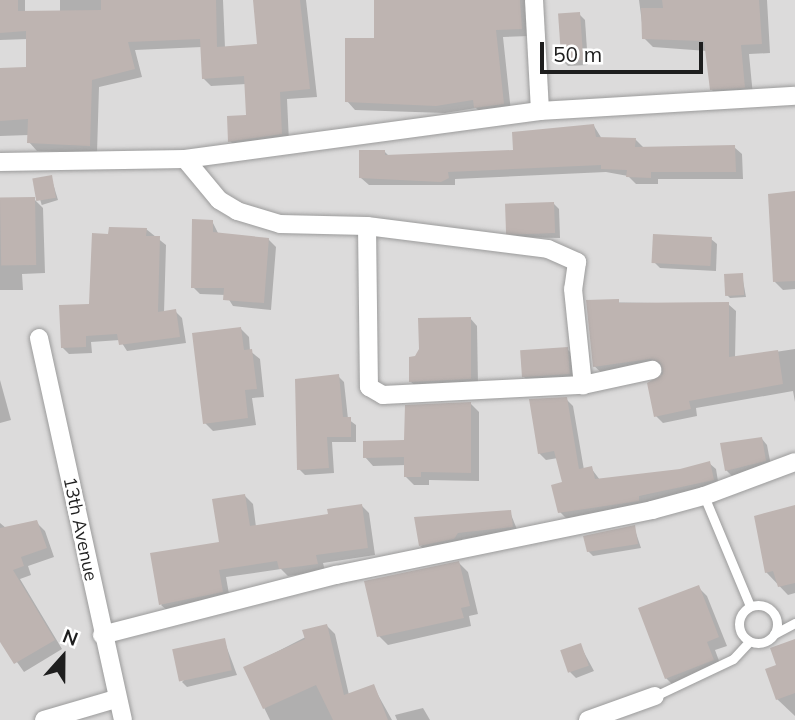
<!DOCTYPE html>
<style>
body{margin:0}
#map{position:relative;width:795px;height:720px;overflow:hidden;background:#eee9e5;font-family:Mulish,sans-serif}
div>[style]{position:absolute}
.residential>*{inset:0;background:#dcdbdb;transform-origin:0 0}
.shadow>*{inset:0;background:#0003;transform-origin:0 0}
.building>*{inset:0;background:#beb4b1;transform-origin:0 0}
.roads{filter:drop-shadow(0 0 2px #9b9b9b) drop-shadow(0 0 2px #9b9b9b)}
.lane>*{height:9px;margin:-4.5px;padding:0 4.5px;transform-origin:4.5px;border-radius:4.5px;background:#fff}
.lane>.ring{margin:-4.5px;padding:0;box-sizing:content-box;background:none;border:9px solid #fff;border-radius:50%}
.street>*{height:18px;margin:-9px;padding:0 9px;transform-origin:9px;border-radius:9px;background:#fff}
span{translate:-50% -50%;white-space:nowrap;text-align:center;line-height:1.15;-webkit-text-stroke:5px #fff;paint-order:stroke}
.street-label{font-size:18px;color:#1e1e1e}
.north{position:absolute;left:28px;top:622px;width:70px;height:70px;-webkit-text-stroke:5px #fff;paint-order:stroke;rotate:21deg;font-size:19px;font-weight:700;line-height:28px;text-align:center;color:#1e1e1e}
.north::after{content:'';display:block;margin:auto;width:24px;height:32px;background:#1e1e1e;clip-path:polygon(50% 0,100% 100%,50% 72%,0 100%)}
.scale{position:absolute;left:540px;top:42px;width:163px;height:32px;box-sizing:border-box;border:4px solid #1e1e1e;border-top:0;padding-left:9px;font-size:21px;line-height:24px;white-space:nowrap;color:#1e1e1e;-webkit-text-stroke:5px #fff;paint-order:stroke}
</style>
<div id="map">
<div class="residential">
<i style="left:0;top:0;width:795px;height:720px"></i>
</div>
<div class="shadow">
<i style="clip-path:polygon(0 0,25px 0,25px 13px,60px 13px,60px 0,223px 0,225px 48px,259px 46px,254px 0,306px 0,317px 97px,287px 99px,289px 142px,238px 149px,230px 141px,247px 117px,246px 84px,211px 86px,203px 78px,202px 47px,135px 50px,142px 77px,99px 87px,97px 153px,37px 151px,29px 142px,29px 135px,0 136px,0 70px,28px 69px,28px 39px,0 40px)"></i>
<i style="clip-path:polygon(375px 0,527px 0,529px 36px,503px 37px,511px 112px,484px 116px,476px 108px,445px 113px,355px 110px,347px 101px,376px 40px)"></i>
<i style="clip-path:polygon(639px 0,767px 0,770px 53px,749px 54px,753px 96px,720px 98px,711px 89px,707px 51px,653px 47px,644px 38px)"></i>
<i style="clip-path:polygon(579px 14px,585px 20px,588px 65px,568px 66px,562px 60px)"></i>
<i style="clip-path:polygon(594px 126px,602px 139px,635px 139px,643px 147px,734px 147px,742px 154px,743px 179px,658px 179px,658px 184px,636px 184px,628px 176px,606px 172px,455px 179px,455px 185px,369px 185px,361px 178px,384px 151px,389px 156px,515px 152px)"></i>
<i style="left:51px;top:177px;width:24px;height:17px;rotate:73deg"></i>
<i style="clip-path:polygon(795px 193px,795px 289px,783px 290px,775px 282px)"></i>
<i style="clip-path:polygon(34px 199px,43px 208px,45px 273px,22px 274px,23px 290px,0 290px,0 200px)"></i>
<i style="clip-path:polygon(553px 203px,559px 209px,560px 238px,514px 237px,508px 231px)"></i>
<i style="clip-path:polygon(212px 221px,219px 235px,268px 239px,276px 247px,271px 310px,233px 306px,226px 295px,200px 294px,193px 287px)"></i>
<i style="clip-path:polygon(146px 229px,166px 245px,164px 313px,175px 311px,182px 318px,186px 343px,127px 351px,120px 340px,91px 342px,92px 353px,69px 354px,62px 347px,91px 306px,110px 236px)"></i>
<i style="clip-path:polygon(711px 239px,717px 244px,716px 271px,660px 268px,654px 262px)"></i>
<i style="clip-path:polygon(742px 275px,746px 297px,730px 298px,727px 295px)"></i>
<i style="clip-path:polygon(588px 302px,728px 304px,736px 311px,735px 358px,795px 349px,795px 402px,793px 391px,696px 408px,697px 416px,663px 423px,656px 416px,662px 367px,602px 373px,594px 366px)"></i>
<i style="clip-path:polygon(470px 318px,477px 326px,478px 386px,419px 389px,411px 382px,417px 358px)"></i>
<i style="clip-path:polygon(241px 329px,249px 337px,250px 351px,260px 359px,264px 397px,252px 398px,256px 425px,213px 431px,205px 423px)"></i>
<i style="clip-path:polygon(567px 349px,573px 355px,575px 379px,529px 382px,523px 376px)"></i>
<i style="clip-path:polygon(338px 376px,344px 382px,348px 419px,356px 425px,356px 442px,332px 442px,334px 473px,305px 475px,299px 469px)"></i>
<i style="clip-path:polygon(0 380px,11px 420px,0 423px)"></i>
<i style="clip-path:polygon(566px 399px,573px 406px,584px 470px,591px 468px,600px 480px,680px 471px,709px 463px,716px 469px,719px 487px,586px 520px,582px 515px,567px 519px,560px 512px,564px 484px,558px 458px,546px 460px,539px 453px)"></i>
<i style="clip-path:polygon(471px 404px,479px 412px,479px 481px,429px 480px,429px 485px,414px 485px,406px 477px,406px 465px,373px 466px,365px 457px,406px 442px)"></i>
<i style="clip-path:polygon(762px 439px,767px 445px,771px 466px,732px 476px,726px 470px)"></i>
<i style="clip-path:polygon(245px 496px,253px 504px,256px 527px,330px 516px,361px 505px,369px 513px,375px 555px,323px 563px,325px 571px,288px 576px,281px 569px,226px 577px,230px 600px,169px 612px,161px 605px,221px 543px)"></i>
<i style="clip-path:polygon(795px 507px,795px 593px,788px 595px,766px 572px)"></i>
<i style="clip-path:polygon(510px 512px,518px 532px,462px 539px,463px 543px,426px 551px,420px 546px)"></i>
<i style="clip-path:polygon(36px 522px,45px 531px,54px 557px,28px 566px,31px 575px,20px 579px,62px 649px,24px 672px,0 638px,0 523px,6px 528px)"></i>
<i style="clip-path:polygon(634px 527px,641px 548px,593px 556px,588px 551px)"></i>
<i style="clip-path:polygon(459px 563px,468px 572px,478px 614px,469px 616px,471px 626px,388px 645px,379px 636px)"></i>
<i style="clip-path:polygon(698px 587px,707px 596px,727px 646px,715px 650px,722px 669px,675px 687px,666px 678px)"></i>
<i style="clip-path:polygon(327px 626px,335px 634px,349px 695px,373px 686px,392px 720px,270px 720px,245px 668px)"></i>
<i style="clip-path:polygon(224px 640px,237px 675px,187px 687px,182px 682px)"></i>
<i style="clip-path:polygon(795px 641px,795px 716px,777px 699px)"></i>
<i style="clip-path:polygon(580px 645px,594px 671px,576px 678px,570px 672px)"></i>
<i style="clip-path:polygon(423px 708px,430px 720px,397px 720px,395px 715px)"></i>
</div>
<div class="building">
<i style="clip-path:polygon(0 0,18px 0,18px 11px,101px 10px,101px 0,216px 0,217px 47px,257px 44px,253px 0,300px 0,310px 89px,280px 92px,282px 134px,228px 142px,227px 116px,246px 115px,244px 76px,202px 79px,200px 39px,128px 42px,135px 69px,92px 80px,90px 146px,27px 143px,28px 119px,0 121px,0 68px,26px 67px,26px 31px,0 33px)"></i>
<i style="clip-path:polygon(374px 0,520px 0,522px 29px,496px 30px,504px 104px,474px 108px,473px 100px,436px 106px,345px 102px,345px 38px,374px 38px)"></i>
<i style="clip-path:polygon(662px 0,759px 0,762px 44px,741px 45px,745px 88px,710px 90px,704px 41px,642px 39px,641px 8px,663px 8px)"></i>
<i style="left:580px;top:12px;width:48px;height:22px;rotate:86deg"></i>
<i style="clip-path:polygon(594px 124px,596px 137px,636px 138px,635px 147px,735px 145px,736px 172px,651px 172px,651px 178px,626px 177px,627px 170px,601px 169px,601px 165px,448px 172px,449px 178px,441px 182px,359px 178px,359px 150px,385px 150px,385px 155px,513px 150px,512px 132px)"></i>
<i style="left:52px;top:175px;width:23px;height:20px;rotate:80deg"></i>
<i style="clip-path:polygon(795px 191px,795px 281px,773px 282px,768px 194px)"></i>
<i style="left:35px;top:197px;width:68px;height:35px;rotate:89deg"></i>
<i style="left:554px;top:202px;width:31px;height:49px;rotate:88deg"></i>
<i style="clip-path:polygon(192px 219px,213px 220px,213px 232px,269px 238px,264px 303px,223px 300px,224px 288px,191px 288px)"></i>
<i style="clip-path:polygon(109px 227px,147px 228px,146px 236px,160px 236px,158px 312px,176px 309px,180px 337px,119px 345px,117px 334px,86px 336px,86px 347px,61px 348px,59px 305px,89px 304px,92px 233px,108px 234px)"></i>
<i style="left:653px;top:234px;width:59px;height:29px;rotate:3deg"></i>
<i style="left:743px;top:273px;width:22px;height:19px;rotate:87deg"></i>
<i style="clip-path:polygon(619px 299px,619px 303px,729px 302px,729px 357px,778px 350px,783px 384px,689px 401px,691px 409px,654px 417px,647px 383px,663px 374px,660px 362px,650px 359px,593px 367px,586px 300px)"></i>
<i style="clip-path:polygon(471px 317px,471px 379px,409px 382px,409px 357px,415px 356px,419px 349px,418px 318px)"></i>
<i style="clip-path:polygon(241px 327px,244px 350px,252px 349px,257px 389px,245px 390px,248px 418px,203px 424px,192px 333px)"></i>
<i style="left:568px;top:347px;width:27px;height:48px;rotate:86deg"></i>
<i style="clip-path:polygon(339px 374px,343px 417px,351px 417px,351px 437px,327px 437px,329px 468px,297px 470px,295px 379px)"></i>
<i style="clip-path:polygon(567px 397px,579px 469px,592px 466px,595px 479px,680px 469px,710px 461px,714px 480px,639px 496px,639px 501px,558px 513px,551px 485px,562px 482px,554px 451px,538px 454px,529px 399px)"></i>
<i style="clip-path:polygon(471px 402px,471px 473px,421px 472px,421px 477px,404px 477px,404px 457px,363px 458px,363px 441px,404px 440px,405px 405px)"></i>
<i style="clip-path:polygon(762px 437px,766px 461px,725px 471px,720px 443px)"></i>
<i style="clip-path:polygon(245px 494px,250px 526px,328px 514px,327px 509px,362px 504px,368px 548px,316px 555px,318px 564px,279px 569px,277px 561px,219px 570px,223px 592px,159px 605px,150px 553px,219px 542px,212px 499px)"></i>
<i style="clip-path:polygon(795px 505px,795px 583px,778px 587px,773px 571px,765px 573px,754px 516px)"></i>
<i style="clip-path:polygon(511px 510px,513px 527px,458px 533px,454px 539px,419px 546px,414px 517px)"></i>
<i style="clip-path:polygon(37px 520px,47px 548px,21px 557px,24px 566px,13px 570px,55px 640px,14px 664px,0 642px,0 528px)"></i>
<i style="clip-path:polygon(635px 525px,638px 544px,587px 552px,583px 536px)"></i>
<i style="clip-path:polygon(459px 561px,470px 606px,461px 608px,464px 618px,377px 637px,364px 581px)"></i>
<i style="clip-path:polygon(699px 585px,719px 637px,707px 642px,714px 660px,665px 679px,638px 608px)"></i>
<i style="clip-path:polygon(327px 624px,344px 695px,374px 684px,388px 720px,333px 720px,316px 685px,263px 709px,243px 667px,305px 639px,302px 630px)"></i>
<i style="left:225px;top:638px;width:33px;height:54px;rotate:78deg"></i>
<i style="clip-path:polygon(795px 639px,795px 693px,776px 700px,765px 669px,776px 665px,770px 648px)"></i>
<i style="left:581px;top:643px;width:24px;height:22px;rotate:71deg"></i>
</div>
<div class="roads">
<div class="lane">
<i style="left:704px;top:496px;width:119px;rotate:67.3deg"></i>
<i class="ring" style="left:739px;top:605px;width:29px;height:29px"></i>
<i style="left:774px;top:634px;width:24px;rotate:-28deg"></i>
<i style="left:655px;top:696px;width:86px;rotate:-25.4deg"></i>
<i style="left:733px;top:659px;width:23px;rotate:-47deg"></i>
</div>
<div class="street">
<i style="left:534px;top:0;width:111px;rotate:86.9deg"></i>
<i style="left:185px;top:159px;width:53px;rotate:50.3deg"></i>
<i style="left:219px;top:200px;width:21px;rotate:31deg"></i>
<i style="left:237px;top:211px;width:45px;rotate:16.8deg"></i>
<i style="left:280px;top:224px;width:87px;rotate:1.3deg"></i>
<i style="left:367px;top:226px;width:182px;rotate:7.2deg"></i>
<i style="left:548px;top:249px;width:32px;rotate:24deg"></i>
<i style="left:577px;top:262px;width:27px;rotate:98deg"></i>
<i style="left:573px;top:289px;width:97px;rotate:84.1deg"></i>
<i style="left:0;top:162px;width:185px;rotate:-0.9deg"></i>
<i style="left:185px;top:159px;width:358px;rotate:-7.7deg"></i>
<i style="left:540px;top:111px;width:255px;rotate:-3.4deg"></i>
<i style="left:367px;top:226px;width:161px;rotate:89.3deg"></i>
<i style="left:369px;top:387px;width:16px;rotate:30deg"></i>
<i style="left:383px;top:395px;width:200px;rotate:-2.9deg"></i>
<i style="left:583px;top:385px;width:71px;rotate:-12.3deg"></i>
<i style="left:39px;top:338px;width:391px;rotate:77.6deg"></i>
<i style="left:102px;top:635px;width:242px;rotate:-14.4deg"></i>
<i style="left:336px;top:575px;width:323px;rotate:-11.6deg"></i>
<i style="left:652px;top:510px;width:54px;rotate:-15.1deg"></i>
<i style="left:704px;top:496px;width:97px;rotate:-20.5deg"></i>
<i style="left:44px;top:720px;width:75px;rotate:-16.3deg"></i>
<i style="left:588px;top:720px;width:71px;rotate:-19.7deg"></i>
</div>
</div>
<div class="street-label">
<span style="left:80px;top:529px;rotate:78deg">13th Avenue</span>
</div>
<div class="north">N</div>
<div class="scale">50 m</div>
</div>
